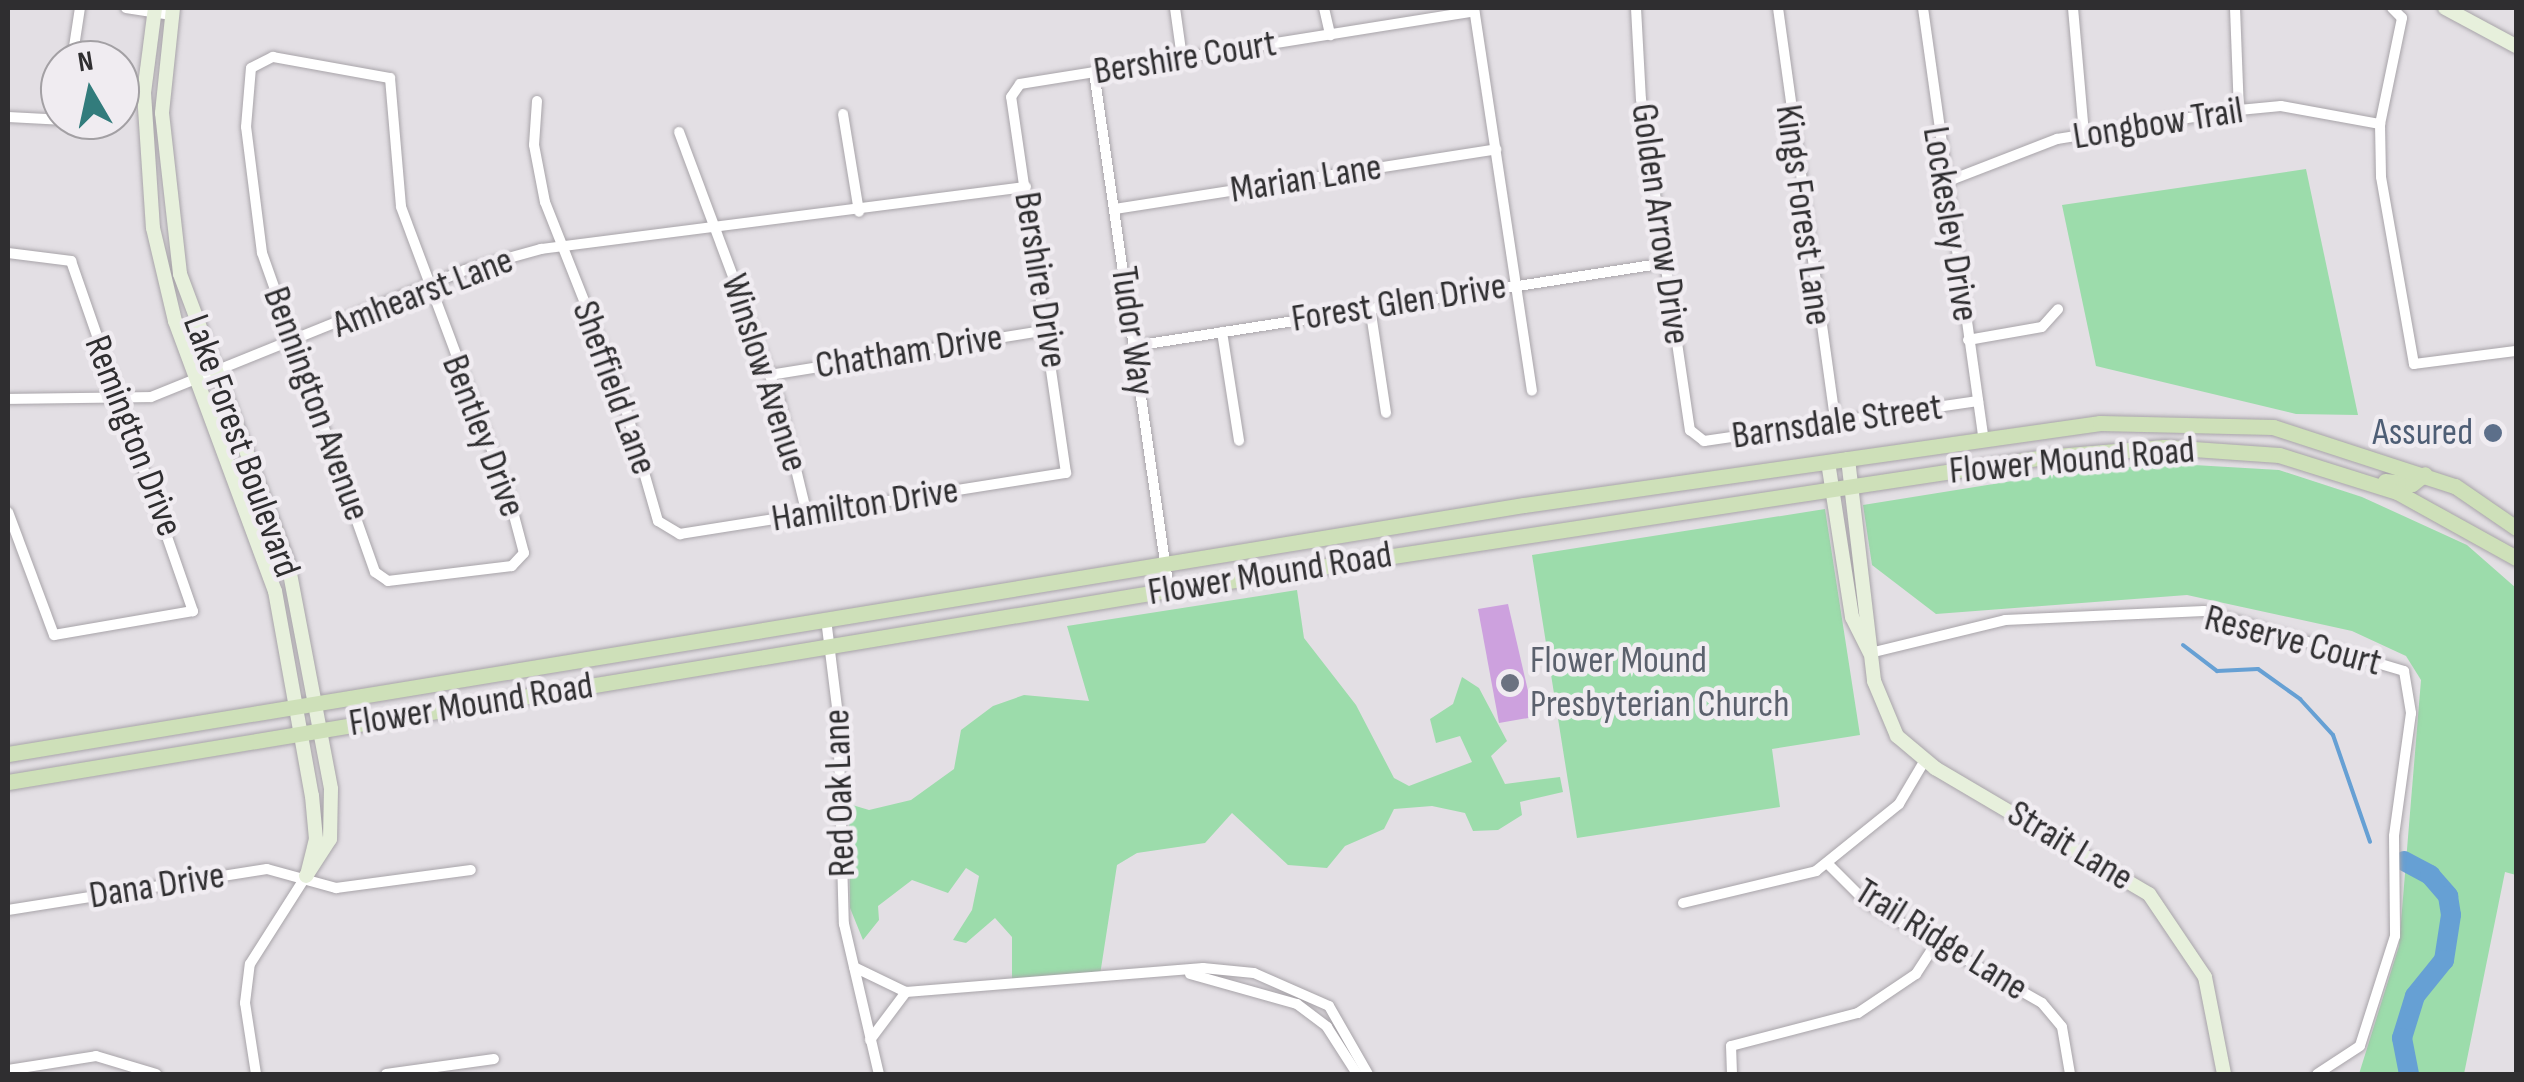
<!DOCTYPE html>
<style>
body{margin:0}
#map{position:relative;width:2524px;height:1082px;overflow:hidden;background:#e3dfe4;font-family:"Sofia Sans Condensed",sans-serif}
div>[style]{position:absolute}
.green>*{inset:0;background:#9cdcab}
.stream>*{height:4px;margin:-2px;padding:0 2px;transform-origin:2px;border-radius:2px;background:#66a0d4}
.river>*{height:20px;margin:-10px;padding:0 10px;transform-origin:10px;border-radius:10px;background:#66a0d4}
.building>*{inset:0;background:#cda1de}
.roads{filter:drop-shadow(0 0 2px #a8a4a9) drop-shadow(0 0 2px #a8a4a9)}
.street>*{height:10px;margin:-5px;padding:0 5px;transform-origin:5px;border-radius:5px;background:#fff}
.secondary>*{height:14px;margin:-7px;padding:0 7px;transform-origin:7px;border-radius:7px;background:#e7f0dc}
.primary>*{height:15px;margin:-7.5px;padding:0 7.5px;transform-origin:7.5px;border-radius:7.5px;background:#cee0b9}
.dots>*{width:28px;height:28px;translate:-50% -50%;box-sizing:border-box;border:5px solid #f0ecf1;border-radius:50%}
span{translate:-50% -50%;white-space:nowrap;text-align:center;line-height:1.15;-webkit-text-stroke:9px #f0ecf1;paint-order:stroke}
.street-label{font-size:38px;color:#2f2e30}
.service-label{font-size:38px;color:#4e5e75}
.right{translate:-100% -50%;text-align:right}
.worship-label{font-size:38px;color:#5b616d}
.left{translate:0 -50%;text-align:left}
.frame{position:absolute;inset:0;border:10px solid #2f2e30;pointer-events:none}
.north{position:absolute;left:40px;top:40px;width:100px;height:100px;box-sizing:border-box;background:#f0ecf1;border:2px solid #a3a0a4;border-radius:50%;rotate:351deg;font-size:28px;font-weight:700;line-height:40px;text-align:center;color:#2f2e30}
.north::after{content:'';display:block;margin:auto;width:35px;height:45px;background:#327c7c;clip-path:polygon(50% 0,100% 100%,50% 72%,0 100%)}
</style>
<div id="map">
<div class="green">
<i style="clip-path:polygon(2306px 169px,2358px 415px,2296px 414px,2096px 366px,2062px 205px)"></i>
<i style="clip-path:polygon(2194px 465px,2279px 470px,2362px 497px,2467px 545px,2516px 588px,2516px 875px,2505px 872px,2464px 1074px,2359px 1074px,2399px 946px,2421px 680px,2406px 656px,2352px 631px,2187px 595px,1936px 614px,1872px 565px,1863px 505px,2094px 468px)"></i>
<i style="clip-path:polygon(1825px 509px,1860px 735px,1772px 749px,1780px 807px,1577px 838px,1532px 555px)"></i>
<i style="clip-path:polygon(1297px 590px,1304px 638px,1356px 705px,1394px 778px,1409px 786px,1472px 762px,1460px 736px,1436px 743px,1430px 719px,1453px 704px,1462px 677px,1479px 688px,1507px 741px,1491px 756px,1505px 784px,1560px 777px,1563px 792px,1520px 802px,1522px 815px,1498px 830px,1473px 831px,1465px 813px,1432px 806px,1394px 809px,1384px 829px,1345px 846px,1327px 868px,1288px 865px,1232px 813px,1205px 843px,1137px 853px,1117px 865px,1100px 975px,1012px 979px,1012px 937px,995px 918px,966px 943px,953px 940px,972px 910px,979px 876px,966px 868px,948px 893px,912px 880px,878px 906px,879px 920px,863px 940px,850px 908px,849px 804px,869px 810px,911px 800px,954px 769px,961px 730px,993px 706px,1024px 695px,1089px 701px,1067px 626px)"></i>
</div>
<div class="stream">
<i style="left:2183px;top:645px;width:43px;rotate:37.4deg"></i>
<i style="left:2217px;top:671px;width:41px;rotate:-2.8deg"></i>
<i style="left:2258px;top:669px;width:52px;rotate:35.5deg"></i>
<i style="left:2300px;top:699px;width:49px;rotate:47.5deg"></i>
<i style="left:2333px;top:735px;width:113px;rotate:70.9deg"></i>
</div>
<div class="river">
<i style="left:2404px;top:861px;width:30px;rotate:28deg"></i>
<i style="left:2430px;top:875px;width:28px;rotate:49deg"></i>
<i style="left:2448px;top:896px;width:19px;rotate:81deg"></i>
<i style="left:2451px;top:915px;width:46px;rotate:98.8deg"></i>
<i style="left:2444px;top:960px;width:46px;rotate:128.9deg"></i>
<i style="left:2415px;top:996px;width:44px;rotate:107.2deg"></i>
<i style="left:2402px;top:1038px;width:37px;rotate:79deg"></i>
</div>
<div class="building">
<i style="clip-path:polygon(1508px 604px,1534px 717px,1499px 723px,1478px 609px)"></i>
</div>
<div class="roads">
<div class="street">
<i style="left:126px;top:8px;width:46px;rotate:8.8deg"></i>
<i style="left:1175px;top:8px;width:50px;rotate:82deg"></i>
<i style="left:1324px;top:8px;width:28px;rotate:77deg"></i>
<i style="left:1474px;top:8px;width:387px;rotate:81.4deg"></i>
<i style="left:1636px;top:8px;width:91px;rotate:86.9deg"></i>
<i style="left:1641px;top:99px;width:335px;rotate:81.6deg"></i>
<i style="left:1690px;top:430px;width:18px;rotate:38deg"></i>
<i style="left:1704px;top:441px;width:277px;rotate:-8.3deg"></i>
<i style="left:1778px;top:8px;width:417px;rotate:82.1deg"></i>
<i style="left:1923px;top:8px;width:436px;rotate:82deg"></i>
<i style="left:2073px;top:8px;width:127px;rotate:85deg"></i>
<i style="left:2235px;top:8px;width:102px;rotate:87.8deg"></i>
<i style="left:2392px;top:8px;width:14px;rotate:45deg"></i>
<i style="left:2402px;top:18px;width:108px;rotate:101.7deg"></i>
<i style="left:2380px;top:124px;width:53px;rotate:88.9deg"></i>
<i style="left:2381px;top:177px;width:190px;rotate:80deg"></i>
<i style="left:2414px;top:364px;width:103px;rotate:-7.3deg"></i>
<i style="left:273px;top:57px;width:119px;rotate:10.2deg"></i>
<i style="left:390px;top:78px;width:129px;rotate:85.1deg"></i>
<i style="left:401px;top:207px;width:305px;rotate:69.5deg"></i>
<i style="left:508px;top:493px;width:62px;rotate:75.1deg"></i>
<i style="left:524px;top:553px;width:18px;rotate:133deg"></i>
<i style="left:512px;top:566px;width:125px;rotate:173.1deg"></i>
<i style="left:388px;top:581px;width:16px;rotate:-145deg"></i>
<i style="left:375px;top:572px;width:338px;rotate:-109.5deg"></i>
<i style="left:262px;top:253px;width:127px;rotate:-97.2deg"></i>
<i style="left:246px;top:127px;width:59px;rotate:-85.2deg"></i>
<i style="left:251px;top:68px;width:25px;rotate:-27deg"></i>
<i style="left:72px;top:60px;width:53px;rotate:-81.3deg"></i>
<i style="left:1094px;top:72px;width:523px;rotate:81.76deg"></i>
<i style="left:537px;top:101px;width:44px;rotate:93.9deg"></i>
<i style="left:534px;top:145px;width:58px;rotate:79.1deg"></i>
<i style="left:545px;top:202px;width:212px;rotate:68.4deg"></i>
<i style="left:623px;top:399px;width:127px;rotate:74deg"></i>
<i style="left:658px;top:521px;width:26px;rotate:31deg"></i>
<i style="left:680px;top:534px;width:391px;rotate:-9deg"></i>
<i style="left:1066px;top:473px;width:380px;rotate:-98.3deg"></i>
<i style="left:1011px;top:97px;width:16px;rotate:-55deg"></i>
<i style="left:1020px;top:84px;width:460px;rotate:-9.1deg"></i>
<i style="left:843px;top:114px;width:99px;rotate:80.7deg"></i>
<i style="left:8px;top:117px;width:57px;rotate:3deg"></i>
<i style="left:679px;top:132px;width:285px;rotate:69.5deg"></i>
<i style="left:779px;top:399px;width:119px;rotate:76.4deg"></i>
<i style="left:1943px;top:183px;width:122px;rotate:-21.1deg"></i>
<i style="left:2057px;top:139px;width:184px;rotate:-9.1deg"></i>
<i style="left:2239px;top:110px;width:42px;rotate:-5.4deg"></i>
<i style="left:2281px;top:106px;width:101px;rotate:10.3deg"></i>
<i style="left:1115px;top:209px;width:386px;rotate:-8.9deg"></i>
<i style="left:8px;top:253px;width:64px;rotate:7.2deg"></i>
<i style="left:71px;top:261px;width:371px;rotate:70.8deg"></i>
<i style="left:193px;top:611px;width:141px;rotate:170.2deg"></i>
<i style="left:54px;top:635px;width:131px;rotate:-110.5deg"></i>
<i style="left:1370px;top:307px;width:107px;rotate:81.4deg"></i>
<i style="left:1222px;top:332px;width:110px;rotate:81.1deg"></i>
<i style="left:1968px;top:340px;width:75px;rotate:-10deg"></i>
<i style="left:2042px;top:327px;width:24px;rotate:-48deg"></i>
<i style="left:1134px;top:346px;width:537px;rotate:-8.88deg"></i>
<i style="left:770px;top:375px;width:282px;rotate:-9.2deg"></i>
<i style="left:8px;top:399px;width:143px;rotate:-0.8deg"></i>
<i style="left:151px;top:397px;width:339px;rotate:-22deg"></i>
<i style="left:465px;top:270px;width:79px;rotate:-15.4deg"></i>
<i style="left:541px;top:249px;width:489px;rotate:-7.3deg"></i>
<i style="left:826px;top:619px;width:97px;rotate:82.9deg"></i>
<i style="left:838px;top:715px;width:209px;rotate:88.4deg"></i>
<i style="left:844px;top:924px;width:154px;rotate:76.9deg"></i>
<i style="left:1870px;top:653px;width:139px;rotate:-13.7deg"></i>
<i style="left:2005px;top:620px;width:199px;rotate:-2.6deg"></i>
<i style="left:2204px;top:611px;width:209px;rotate:16.7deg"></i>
<i style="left:2404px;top:671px;width:43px;rotate:80.5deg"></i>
<i style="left:2411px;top:713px;width:124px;rotate:97.9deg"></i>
<i style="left:2394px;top:836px;width:100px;rotate:89.4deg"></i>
<i style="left:2395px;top:936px;width:115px;rotate:107.7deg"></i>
<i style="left:2360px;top:1046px;width:51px;rotate:146.9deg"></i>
<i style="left:1827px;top:863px;width:58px;rotate:45deg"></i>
<i style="left:1868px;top:904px;width:200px;rotate:29.6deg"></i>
<i style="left:2042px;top:1003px;width:31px;rotate:50deg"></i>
<i style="left:2062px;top:1027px;width:48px;rotate:80.3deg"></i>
<i style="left:1683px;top:903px;width:137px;rotate:-13.5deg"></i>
<i style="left:1816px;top:871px;width:107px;rotate:-38.9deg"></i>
<i style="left:1899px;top:804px;width:51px;rotate:-59.4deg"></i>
<i style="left:8px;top:910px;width:262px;rotate:-9deg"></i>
<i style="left:267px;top:869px;width:72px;rotate:15.4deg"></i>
<i style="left:336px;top:888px;width:136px;rotate:-7.6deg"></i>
<i style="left:854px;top:967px;width:58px;rotate:25.7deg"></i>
<i style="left:906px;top:992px;width:298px;rotate:-4.6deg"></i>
<i style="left:1203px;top:968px;width:51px;rotate:5.6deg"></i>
<i style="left:1254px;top:973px;width:82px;rotate:23.7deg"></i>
<i style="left:1329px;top:1006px;width:78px;rotate:60.2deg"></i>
<i style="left:1190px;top:974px;width:111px;rotate:15.7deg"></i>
<i style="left:1297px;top:1004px;width:38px;rotate:37deg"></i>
<i style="left:1327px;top:1027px;width:56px;rotate:57.4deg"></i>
<i style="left:870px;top:1040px;width:60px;rotate:-53.1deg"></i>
<i style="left:8px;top:1070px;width:89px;rotate:-9deg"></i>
<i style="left:96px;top:1056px;width:63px;rotate:16.7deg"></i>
<i style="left:256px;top:1074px;width:72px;rotate:-98.8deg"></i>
<i style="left:245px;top:1003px;width:39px;rotate:-83deg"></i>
<i style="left:250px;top:964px;width:104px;rotate:-57.5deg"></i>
<i style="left:386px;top:1074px;width:109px;rotate:-7.9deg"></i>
<i style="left:1732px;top:1074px;width:28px;rotate:-92deg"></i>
<i style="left:1731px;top:1046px;width:131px;rotate:-14.6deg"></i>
<i style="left:1858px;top:1013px;width:70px;rotate:-33.9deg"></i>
<i style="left:1916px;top:974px;width:38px;rotate:-57deg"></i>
</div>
<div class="secondary">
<i style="left:155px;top:8px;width:86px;rotate:97.4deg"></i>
<i style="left:144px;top:93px;width:135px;rotate:86.2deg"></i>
<i style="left:153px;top:228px;width:96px;rotate:76.7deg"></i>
<i style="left:175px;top:321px;width:288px;rotate:69.7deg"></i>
<i style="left:275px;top:591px;width:208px;rotate:79.8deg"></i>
<i style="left:312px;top:796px;width:43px;rotate:84.7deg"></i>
<i style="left:316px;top:839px;width:37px;rotate:104deg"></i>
<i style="left:173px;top:8px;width:106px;rotate:96deg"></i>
<i style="left:162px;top:113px;width:162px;rotate:83.6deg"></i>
<i style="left:180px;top:274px;width:309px;rotate:69.5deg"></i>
<i style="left:288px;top:563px;width:230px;rotate:79.2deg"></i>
<i style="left:331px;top:789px;width:50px;rotate:91.1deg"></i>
<i style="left:330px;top:839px;width:44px;rotate:123deg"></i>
<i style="left:2445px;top:8px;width:81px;rotate:28.2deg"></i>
<i style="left:1848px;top:459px;width:224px;rotate:83.3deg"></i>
<i style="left:1874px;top:681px;width:60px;rotate:67.3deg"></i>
<i style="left:1897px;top:736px;width:50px;rotate:40.1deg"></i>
<i style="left:1935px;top:768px;width:248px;rotate:30.5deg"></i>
<i style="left:2149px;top:894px;width:100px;rotate:56deg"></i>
<i style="left:2205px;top:977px;width:99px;rotate:78.9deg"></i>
<i style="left:1828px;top:462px;width:157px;rotate:81.2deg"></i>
<i style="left:1852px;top:617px;width:40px;rotate:63.4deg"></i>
</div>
<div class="primary">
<i style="left:2385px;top:481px;width:27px;rotate:6deg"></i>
<i style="left:2412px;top:484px;width:16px;rotate:-38deg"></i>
<i style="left:8px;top:754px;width:1536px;rotate:-9.33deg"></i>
<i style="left:1524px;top:505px;width:582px;rotate:-8.1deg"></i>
<i style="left:2100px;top:423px;width:173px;rotate:1.3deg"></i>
<i style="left:2273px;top:427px;width:191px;rotate:18deg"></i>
<i style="left:2455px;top:486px;width:74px;rotate:34.5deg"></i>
<i style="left:8px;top:782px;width:1177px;rotate:-9.39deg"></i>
<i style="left:1169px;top:590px;width:885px;rotate:-8.64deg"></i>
<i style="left:2044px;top:457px;width:121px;rotate:-4.7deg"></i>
<i style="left:2165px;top:447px;width:114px;rotate:4deg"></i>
<i style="left:2279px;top:455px;width:124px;rotate:17.4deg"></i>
<i style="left:2397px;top:492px;width:136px;rotate:29deg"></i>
</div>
</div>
<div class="dots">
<i style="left:2493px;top:433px;background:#5c6f8a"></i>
<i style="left:1510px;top:683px;background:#6b7280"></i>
</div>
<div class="street-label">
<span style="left:1185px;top:58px;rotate:-9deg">Bershire Court</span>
<span style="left:2158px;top:124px;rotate:-9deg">Longbow Trail</span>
<span style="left:1306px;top:179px;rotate:-9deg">Marian Lane</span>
<span style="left:1803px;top:215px;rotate:82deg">Kings Forest Lane</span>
<span style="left:1660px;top:224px;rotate:82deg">Golden Arrow Drive</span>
<span style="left:1950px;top:224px;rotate:81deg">Lockesley Drive</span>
<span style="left:1040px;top:280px;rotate:81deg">Bershire Drive</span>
<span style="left:423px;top:293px;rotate:-21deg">Amhearst Lane</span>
<span style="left:1399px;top:303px;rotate:-9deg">Forest Glen Drive</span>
<span style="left:1132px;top:331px;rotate:82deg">Tudor Way</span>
<span style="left:909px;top:352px;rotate:-9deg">Chatham Drive</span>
<span style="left:764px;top:373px;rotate:72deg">Winslow Avenue</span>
<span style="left:614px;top:388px;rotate:70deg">Sheffield Lane</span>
<span style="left:316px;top:404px;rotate:70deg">Bennington Avenue</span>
<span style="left:1837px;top:422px;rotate:-8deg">Barnsdale Street</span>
<span style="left:133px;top:436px;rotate:69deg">Remington Drive</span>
<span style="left:483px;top:436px;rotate:69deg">Bentley Drive</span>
<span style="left:241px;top:446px;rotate:70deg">Lake Forest Boulevard</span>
<span style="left:2072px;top:461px;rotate:-5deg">Flower Mound Road</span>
<span style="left:865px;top:505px;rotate:-9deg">Hamilton Drive</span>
<span style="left:1270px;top:574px;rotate:-9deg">Flower Mound Road</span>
<span style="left:2293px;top:641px;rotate:15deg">Reserve Court</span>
<span style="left:471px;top:705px;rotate:-9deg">Flower Mound Road</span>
<span style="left:840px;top:793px;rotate:-92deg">Red Oak Lane</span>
<span style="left:2070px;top:846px;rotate:31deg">Strait Lane</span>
<span style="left:157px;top:886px;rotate:-9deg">Dana Drive</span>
<span style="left:1941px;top:940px;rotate:32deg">Trail Ridge Lane</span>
</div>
<div class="service-label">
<span class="right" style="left:2473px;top:433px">Assured</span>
</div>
<div class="worship-label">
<span class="left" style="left:1530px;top:683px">Flower Mound<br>Presbyterian Church</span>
</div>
<div class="frame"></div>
<div class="north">N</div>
</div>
